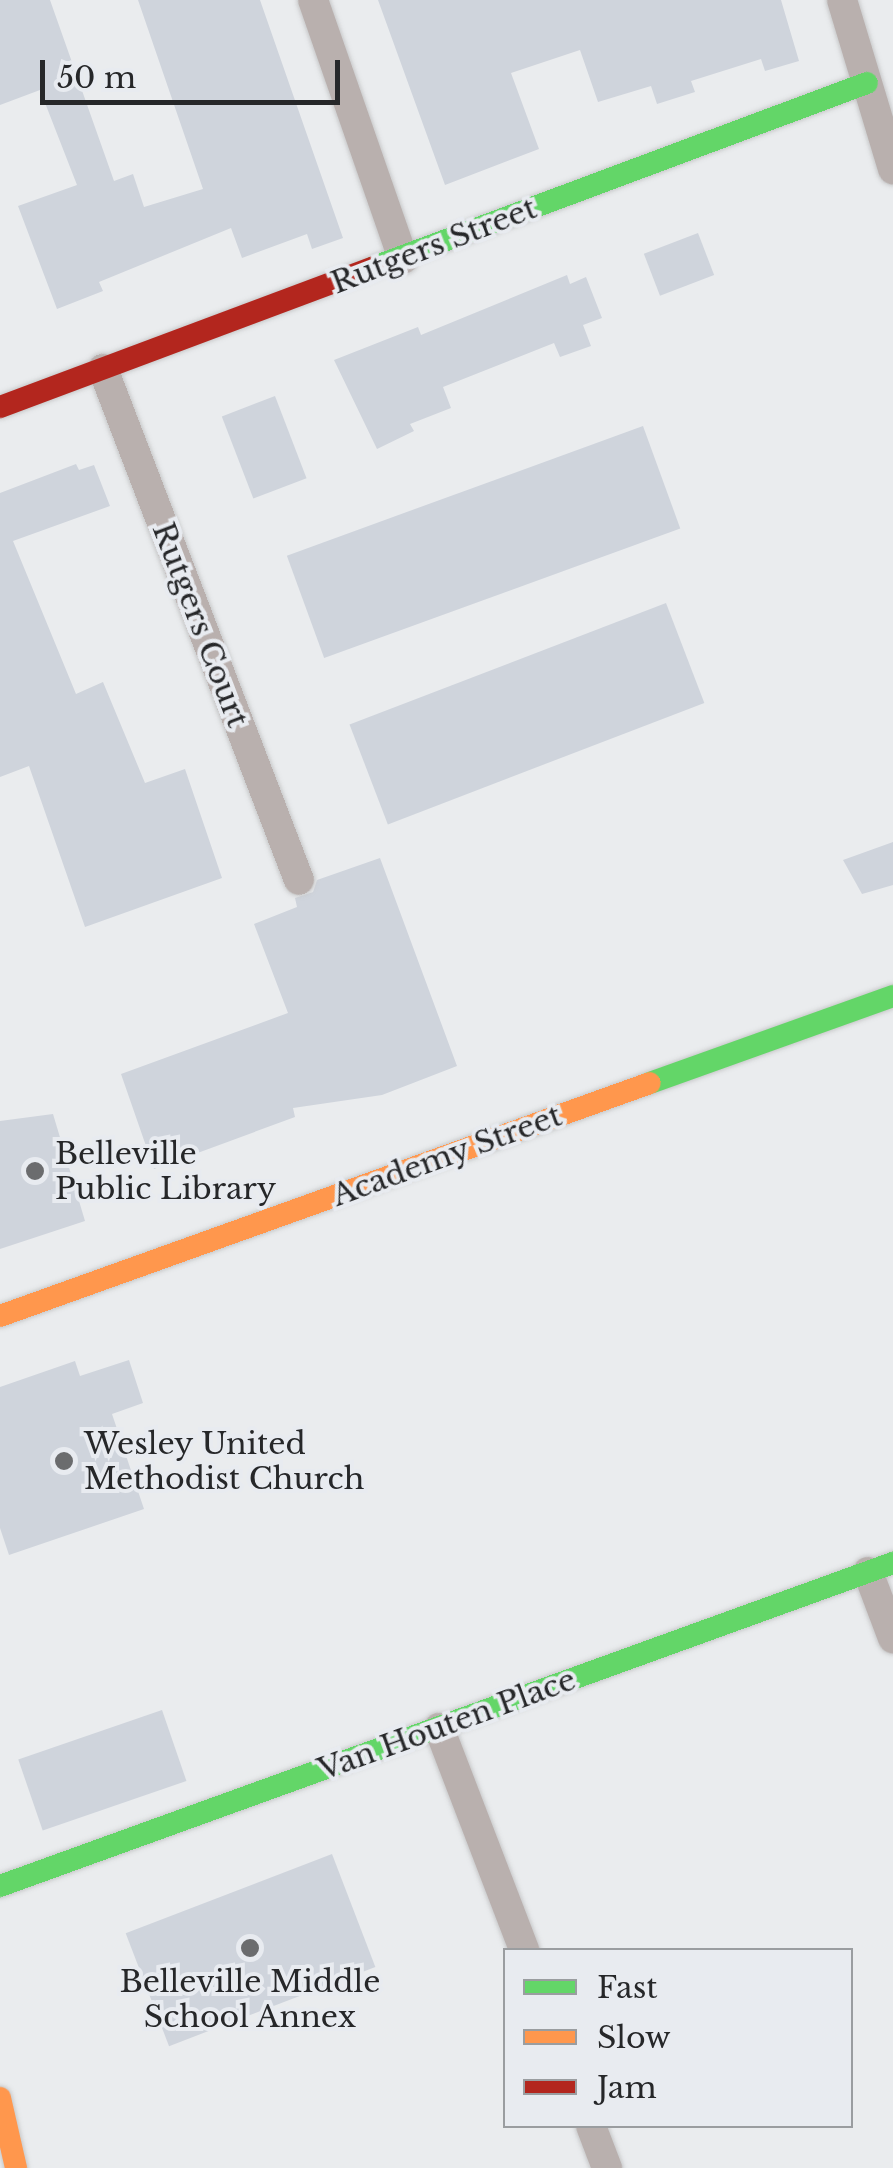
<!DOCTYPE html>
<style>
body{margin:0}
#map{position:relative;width:893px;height:2168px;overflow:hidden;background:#eaecee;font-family:"Libre Baskerville",serif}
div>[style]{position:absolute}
.building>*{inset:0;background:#cfd4dc;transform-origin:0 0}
.roads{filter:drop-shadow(0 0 2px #c8c9ca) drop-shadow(0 0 2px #c8c9ca)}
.street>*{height:30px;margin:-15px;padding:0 15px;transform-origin:15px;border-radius:15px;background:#b9b0ae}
.fast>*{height:22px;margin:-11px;padding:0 11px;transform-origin:11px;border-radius:11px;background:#63d668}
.slow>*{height:22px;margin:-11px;padding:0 11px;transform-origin:11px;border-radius:11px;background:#ff974d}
.jam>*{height:22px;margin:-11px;padding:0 11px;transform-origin:11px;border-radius:11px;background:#b3261e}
.dots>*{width:28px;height:28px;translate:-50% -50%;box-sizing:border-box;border:5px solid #e8ebf0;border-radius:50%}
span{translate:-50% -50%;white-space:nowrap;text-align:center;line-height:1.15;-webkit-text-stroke:8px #e8ebf0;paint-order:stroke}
.street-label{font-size:30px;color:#262729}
.poi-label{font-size:30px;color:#262729}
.left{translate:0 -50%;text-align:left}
.legend{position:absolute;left:503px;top:1948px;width:350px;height:180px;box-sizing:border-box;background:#e8ebf0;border:2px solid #9a9da0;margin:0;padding:12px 18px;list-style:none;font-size:30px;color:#262729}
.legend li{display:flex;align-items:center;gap:20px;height:50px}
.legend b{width:50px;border:2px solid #9a9da0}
.scale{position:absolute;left:40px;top:60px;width:300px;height:45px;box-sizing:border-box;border:5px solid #262729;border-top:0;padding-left:12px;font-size:30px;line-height:35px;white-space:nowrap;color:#262729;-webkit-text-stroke:8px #e8ebf0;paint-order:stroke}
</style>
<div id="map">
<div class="building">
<i style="clip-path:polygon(0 0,50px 0,114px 181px,133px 174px,144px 207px,203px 189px,138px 0,260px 0,343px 238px,312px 249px,307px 234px,242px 258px,231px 228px,99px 282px,103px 291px,57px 309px,18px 206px,77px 185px,40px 90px,0 105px)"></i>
<i style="clip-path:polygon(378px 0,781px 0,799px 61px,765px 71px,761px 59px,691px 81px,695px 92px,657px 104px,651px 86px,598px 102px,580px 50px,511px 73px,539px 149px,445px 185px)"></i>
<i style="left:698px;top:233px;width:45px;height:58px;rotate:69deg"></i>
<i style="clip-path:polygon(567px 275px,570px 284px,586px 277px,602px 318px,583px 325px,591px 346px,560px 357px,554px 343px,443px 387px,451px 408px,410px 424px,414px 431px,377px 449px,334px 360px,418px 327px,421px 335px)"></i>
<i style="left:275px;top:396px;width:88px;height:57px;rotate:69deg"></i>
<i style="left:643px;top:426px;width:109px;height:379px;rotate:70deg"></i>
<i style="clip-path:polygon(76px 464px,79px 470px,94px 465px,110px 506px,13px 541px,76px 694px,103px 682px,145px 783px,185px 769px,222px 878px,85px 927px,29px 766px,0 777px,0 493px)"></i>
<i style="left:666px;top:603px;width:107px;height:339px;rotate:69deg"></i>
<i style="clip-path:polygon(893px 842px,893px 885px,862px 894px,843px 860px)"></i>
<i style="clip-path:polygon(380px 858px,457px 1066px,382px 1095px,293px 1108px,295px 1117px,154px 1169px,121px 1074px,288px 1013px,254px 924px,297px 907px,295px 898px,313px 892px,317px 880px)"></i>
<i style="clip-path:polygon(53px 1114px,85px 1221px,0 1249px,0 1121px)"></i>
<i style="clip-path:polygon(129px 1360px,143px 1403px,112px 1414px,144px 1509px,9px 1555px,0 1528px,0 1387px,75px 1361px,80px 1376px)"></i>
<i style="left:162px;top:1710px;width:75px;height:152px;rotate:71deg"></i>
<i style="left:332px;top:1854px;width:121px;height:221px;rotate:69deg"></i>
</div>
<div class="roads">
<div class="street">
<i style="left:313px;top:0;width:274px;rotate:70.8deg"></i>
<i style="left:842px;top:0;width:177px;rotate:73.2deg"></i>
<i style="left:103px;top:369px;width:547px;rotate:69.02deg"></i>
<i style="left:868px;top:1572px;width:71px;rotate:69.3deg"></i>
<i style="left:439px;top:1728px;width:238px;rotate:69deg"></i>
<i style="left:591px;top:2126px;width:45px;rotate:69.1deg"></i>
</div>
<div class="fast">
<i style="left:374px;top:267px;width:526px;rotate:-20.47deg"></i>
<i style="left:650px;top:1083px;width:258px;rotate:-19.7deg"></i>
<i style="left:0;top:1886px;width:950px;rotate:-19.89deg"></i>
</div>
<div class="slow">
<i style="left:0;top:1316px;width:690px;rotate:-19.72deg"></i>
<i style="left:0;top:2098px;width:72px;rotate:77.1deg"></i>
</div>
<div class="jam">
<i style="left:0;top:407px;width:399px;rotate:-20.5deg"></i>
</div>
</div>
<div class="dots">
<i style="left:35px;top:1171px;background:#6b6c6e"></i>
<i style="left:64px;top:1461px;background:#6b6c6e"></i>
<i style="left:250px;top:1948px;background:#6b6c6e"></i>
</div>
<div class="street-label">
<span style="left:434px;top:246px;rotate:-21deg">Rutgers Street</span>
<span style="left:200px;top:625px;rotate:69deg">Rutgers Court</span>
<span style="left:447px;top:1156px;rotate:-20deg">Academy Street</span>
<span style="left:447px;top:1725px;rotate:-20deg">Van Houten Place</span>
</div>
<div class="poi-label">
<span class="left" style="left:55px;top:1171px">Belleville<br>Public Library</span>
<span class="left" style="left:84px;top:1461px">Wesley United<br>Methodist Church</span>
<span style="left:250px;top:1999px">Belleville Middle<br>School Annex</span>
</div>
<ul class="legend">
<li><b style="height:12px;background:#63d668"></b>Fast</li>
<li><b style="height:12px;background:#ff974d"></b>Slow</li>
<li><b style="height:12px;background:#b3261e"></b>Jam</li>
</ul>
<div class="scale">50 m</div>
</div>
